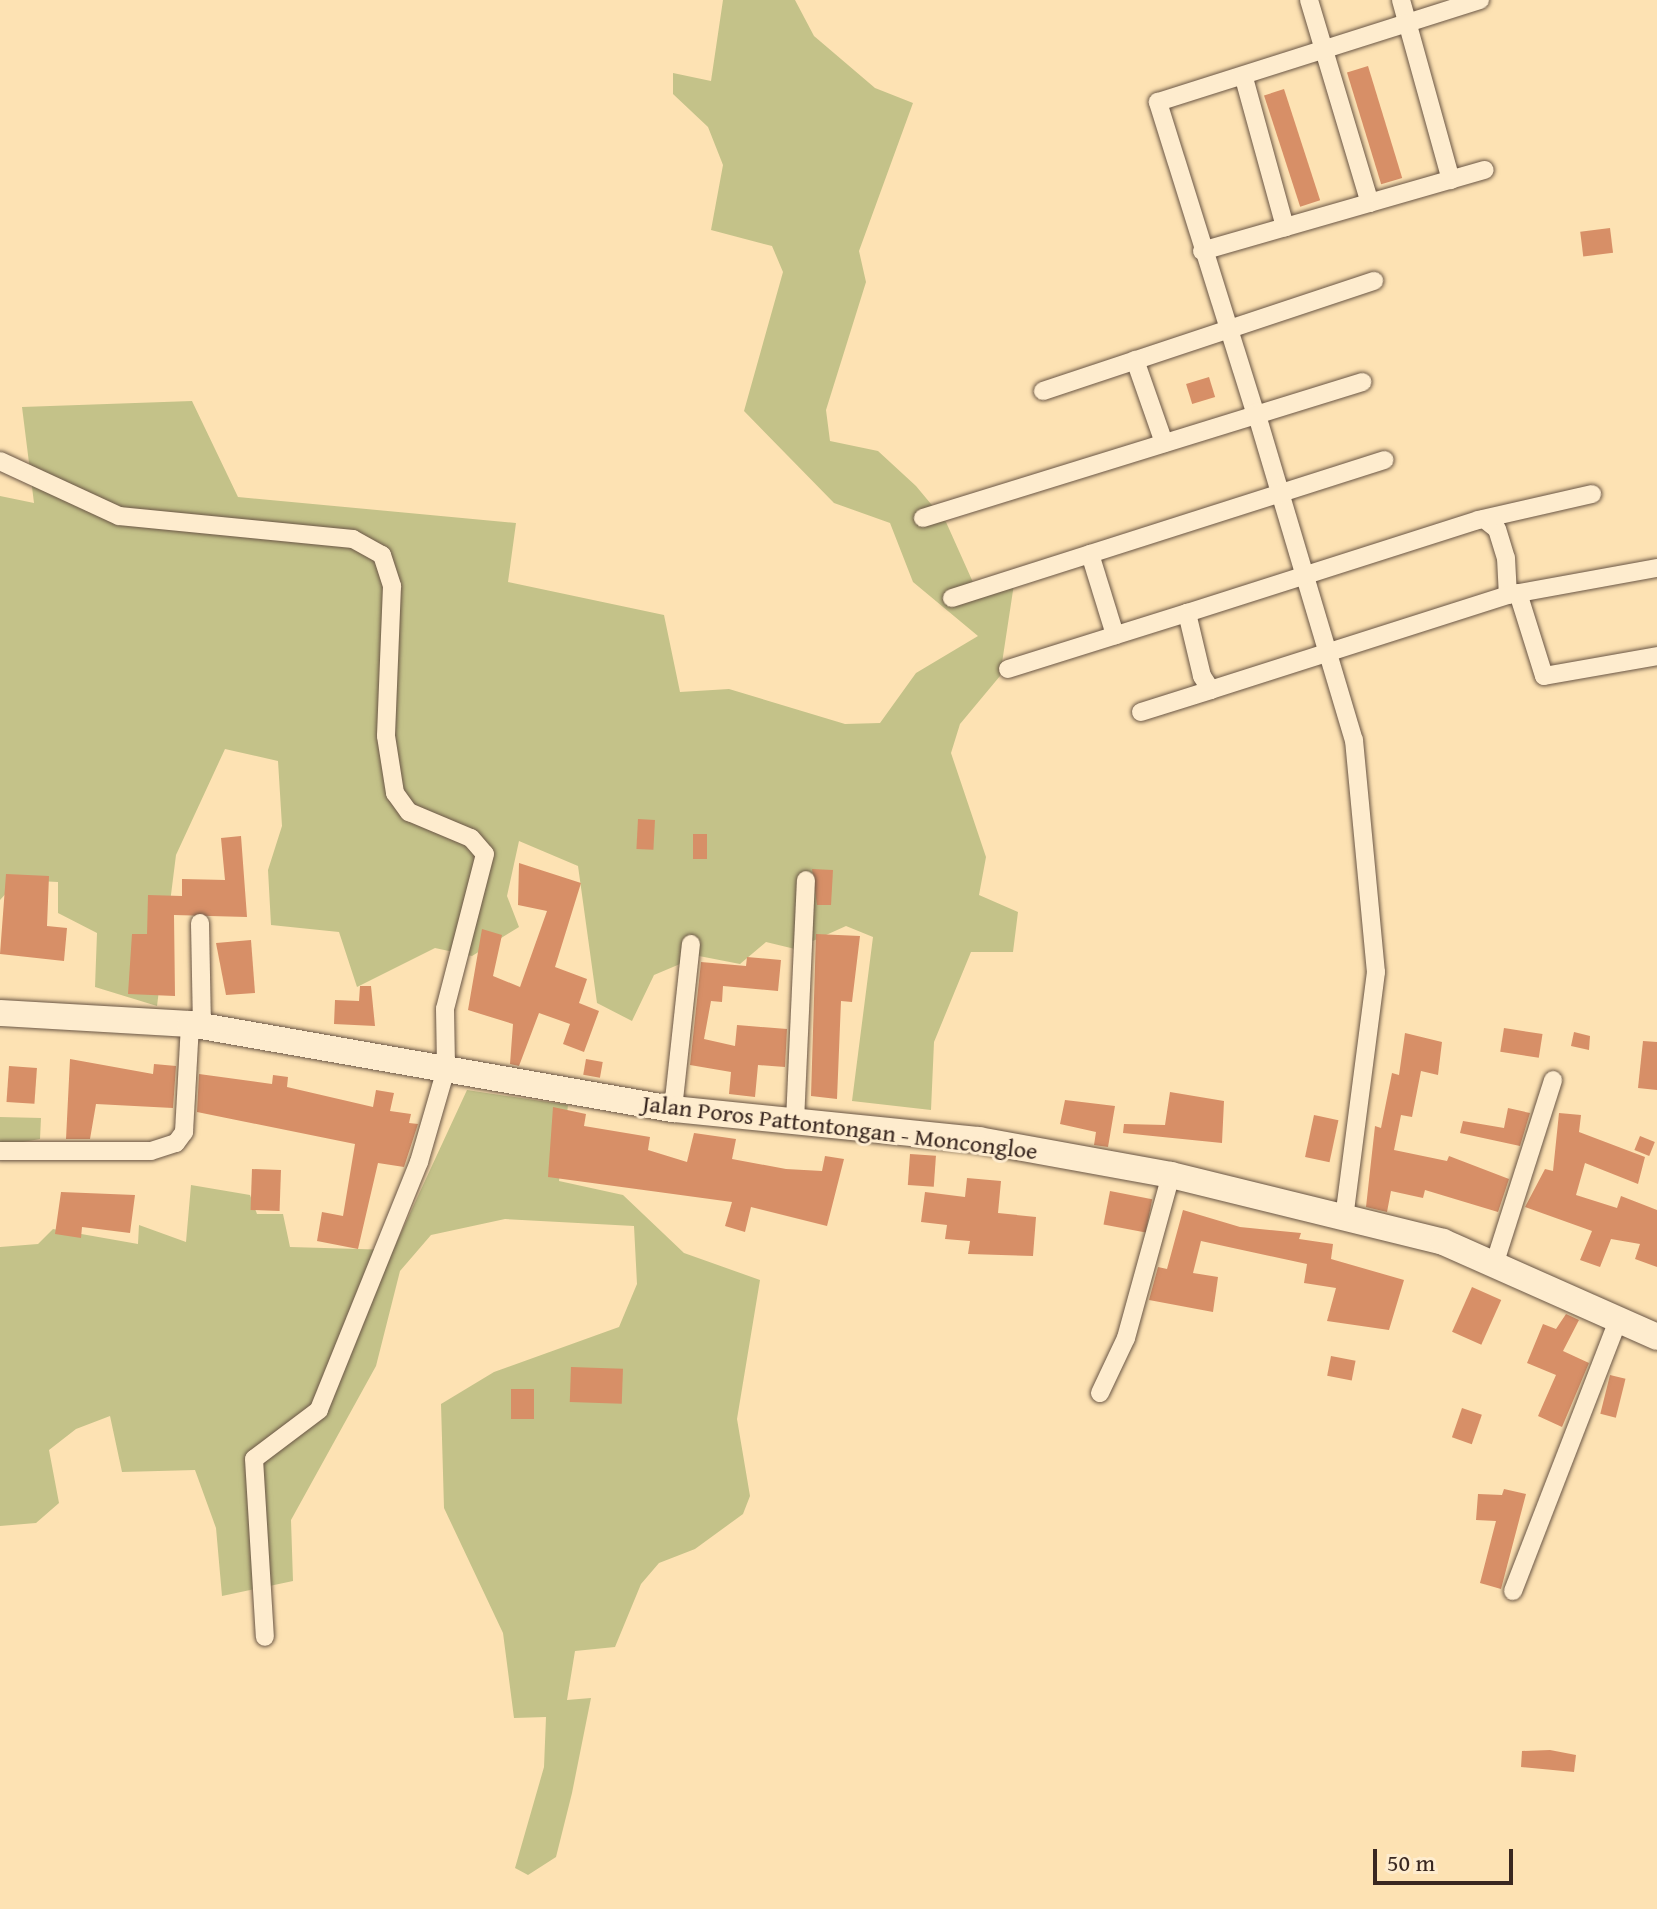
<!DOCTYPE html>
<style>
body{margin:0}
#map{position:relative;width:1657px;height:1909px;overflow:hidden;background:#fde2b3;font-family:"Gentium Book Plus",serif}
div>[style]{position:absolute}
.green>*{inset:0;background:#c4c289}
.building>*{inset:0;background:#d78f67;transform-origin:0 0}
.roads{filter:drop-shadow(0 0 2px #6a5645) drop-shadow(0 0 2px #6a5645)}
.street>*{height:18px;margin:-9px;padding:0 9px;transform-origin:9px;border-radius:9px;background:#feecce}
.secondary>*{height:26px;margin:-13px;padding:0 13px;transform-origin:13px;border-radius:13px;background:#feecce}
span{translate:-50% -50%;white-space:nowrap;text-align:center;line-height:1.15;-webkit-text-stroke:6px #feecce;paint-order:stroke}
.street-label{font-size:24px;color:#392720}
.scale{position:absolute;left:1373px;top:1849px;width:140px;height:36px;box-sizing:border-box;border:4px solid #392720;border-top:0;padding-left:10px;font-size:24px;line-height:28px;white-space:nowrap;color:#392720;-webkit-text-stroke:6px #feecce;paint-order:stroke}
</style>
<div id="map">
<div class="green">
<i style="clip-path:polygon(723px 0,795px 0,814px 36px,875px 88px,913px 103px,859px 251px,866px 282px,826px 410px,830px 441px,878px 451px,916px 486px,946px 522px,980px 598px,1014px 584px,1000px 676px,960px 724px,951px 753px,986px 857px,979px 895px,1018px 912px,1013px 952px,971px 952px,934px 1042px,931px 1110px,852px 1101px,873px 937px,846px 926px,795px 949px,766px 942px,740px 964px,699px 956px,654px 975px,632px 1021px,597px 1003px,578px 866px,519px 841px,507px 896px,519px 927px,472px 956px,435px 948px,357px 987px,339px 932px,271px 925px,268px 870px,282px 826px,278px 761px,225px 749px,176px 855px,157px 1006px,95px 987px,97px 933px,58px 913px,58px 882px,18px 880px,0 900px,0 496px,34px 503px,22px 407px,192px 401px,238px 497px,516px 523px,508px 582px,664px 615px,680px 692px,729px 689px,845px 724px,880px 723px,916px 673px,978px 636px,913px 582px,890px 523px,834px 503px,744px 411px,783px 272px,772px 246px,711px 230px,723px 165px,708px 127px,673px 94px,673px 73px,711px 81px)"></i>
<i style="clip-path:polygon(467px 1090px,568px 1105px,559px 1181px,623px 1195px,684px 1253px,760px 1280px,737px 1419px,750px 1496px,743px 1514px,695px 1549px,659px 1563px,641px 1584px,615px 1647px,575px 1651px,567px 1700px,591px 1698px,572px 1793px,556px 1857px,528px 1875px,515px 1868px,544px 1767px,546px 1717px,514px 1718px,503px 1633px,444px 1508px,441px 1404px,494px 1372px,619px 1327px,637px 1284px,634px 1226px,505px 1219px,431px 1235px,400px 1271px,376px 1366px,291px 1520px,293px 1581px,222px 1596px,216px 1528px,195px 1470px,122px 1472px,110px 1416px,76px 1429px,49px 1450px,59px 1503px,36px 1523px,0 1526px,0 1247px,38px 1244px,53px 1229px,138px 1244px,139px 1225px,186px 1242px,191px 1185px,250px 1195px,257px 1214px,283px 1214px,290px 1247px,393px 1250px)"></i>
<i style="clip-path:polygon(0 1117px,41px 1118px,40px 1139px,0 1146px)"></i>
</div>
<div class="building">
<i style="left:1368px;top:66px;width:117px;height:22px;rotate:73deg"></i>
<i style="left:1284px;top:89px;width:117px;height:21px;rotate:72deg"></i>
<i style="left:1610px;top:228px;width:25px;height:30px;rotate:83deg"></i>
<i style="left:1209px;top:377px;width:21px;height:24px;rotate:73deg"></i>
<i style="left:638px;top:819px;width:17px;height:30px;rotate:3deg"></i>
<i style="left:693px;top:834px;width:14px;height:25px"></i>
<i style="clip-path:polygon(241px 836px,247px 917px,174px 915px,175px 996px,128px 994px,132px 934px,147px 934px,148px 895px,182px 896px,182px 879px,225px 880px,221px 838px)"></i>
<i style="clip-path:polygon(519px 863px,581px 883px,555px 967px,587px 979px,579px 1003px,599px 1011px,584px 1052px,563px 1044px,570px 1024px,539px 1013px,519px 1066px,510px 1064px,513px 1024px,468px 1010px,482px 929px,502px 935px,493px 976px,520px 987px,547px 911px,518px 905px)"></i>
<i style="clip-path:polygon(812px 869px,833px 870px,831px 905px,817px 905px)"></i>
<i style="clip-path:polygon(6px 874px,49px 876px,47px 926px,67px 928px,64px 961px,0 954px)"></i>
<i style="clip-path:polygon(816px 934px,860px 936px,852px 1002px,841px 1001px,837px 1099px,811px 1096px)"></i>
<i style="clip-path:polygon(251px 940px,255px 993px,226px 995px,216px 943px)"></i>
<i style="clip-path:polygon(747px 957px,781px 960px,778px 991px,723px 986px,722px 1002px,711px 1001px,704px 1039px,735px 1046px,737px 1025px,787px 1029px,785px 1067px,758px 1065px,755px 1097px,729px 1094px,731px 1072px,690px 1065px,701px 962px,746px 966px)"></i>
<i style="clip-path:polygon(360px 986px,371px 986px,375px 1026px,334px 1024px,335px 1000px,359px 1001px)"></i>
<i style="left:1504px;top:1028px;width:39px;height:24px;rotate:9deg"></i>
<i style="clip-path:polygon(1574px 1032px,1590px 1036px,1589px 1050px,1571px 1046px)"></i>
<i style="clip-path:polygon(1405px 1033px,1442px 1042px,1438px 1075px,1421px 1071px,1412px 1117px,1401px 1115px,1394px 1150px,1447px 1161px,1449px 1156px,1509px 1179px,1498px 1212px,1425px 1190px,1423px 1198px,1391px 1191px,1387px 1212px,1366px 1207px,1375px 1126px,1381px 1128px,1392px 1073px,1399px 1075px)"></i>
<i style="clip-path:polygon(1643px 1041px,1657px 1042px,1657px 1090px,1638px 1088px)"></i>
<i style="clip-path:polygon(70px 1059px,153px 1074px,154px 1064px,176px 1066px,173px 1108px,96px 1104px,90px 1139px,66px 1139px)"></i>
<i style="left:586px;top:1059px;width:17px;height:16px;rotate:10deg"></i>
<i style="left:9px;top:1066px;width:28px;height:36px;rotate:4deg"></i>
<i style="clip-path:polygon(199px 1074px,272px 1084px,273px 1075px,288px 1077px,287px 1087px,373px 1107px,376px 1090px,394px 1093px,390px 1111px,411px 1114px,409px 1123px,418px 1124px,404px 1167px,378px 1163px,358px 1249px,317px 1241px,322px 1212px,343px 1216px,355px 1144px,197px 1112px)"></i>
<i style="clip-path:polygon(1170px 1092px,1224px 1101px,1222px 1143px,1123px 1133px,1124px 1124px,1165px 1125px)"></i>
<i style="clip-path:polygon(1065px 1100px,1115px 1106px,1108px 1147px,1094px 1145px,1096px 1132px,1060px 1124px)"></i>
<i style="clip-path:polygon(553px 1107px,586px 1114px,584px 1126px,650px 1137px,648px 1150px,687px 1162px,694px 1133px,736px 1139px,732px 1159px,786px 1169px,822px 1171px,825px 1156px,844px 1159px,827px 1226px,751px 1207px,745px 1232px,725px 1226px,732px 1202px,548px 1177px)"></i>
<i style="clip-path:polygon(1508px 1108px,1530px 1113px,1520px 1146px,1460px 1133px,1463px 1121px,1504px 1128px)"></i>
<i style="clip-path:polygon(1559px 1113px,1581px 1115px,1579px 1132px,1645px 1157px,1638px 1184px,1585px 1163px,1576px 1195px,1617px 1208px,1621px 1196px,1657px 1210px,1657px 1267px,1635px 1259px,1640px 1244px,1611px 1239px,1600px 1267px,1580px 1260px,1592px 1231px,1525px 1207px,1545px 1169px,1553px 1171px)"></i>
<i style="left:1314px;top:1115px;width:25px;height:43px;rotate:12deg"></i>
<i style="left:1640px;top:1136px;width:16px;height:15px;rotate:22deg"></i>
<i style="left:910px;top:1154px;width:26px;height:31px;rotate:4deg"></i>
<i style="left:252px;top:1169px;width:29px;height:41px;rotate:2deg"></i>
<i style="clip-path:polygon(967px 1178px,1001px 1181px,998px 1213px,1036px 1217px,1033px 1256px,968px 1254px,970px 1241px,945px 1239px,947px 1225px,921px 1222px,925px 1192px,965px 1197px)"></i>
<i style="left:1110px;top:1191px;width:43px;height:34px;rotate:11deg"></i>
<i style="clip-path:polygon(61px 1192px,135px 1195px,130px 1233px,82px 1227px,81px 1238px,55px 1234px)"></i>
<i style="clip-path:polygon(1183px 1210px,1240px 1227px,1301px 1233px,1299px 1239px,1333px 1244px,1331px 1259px,1404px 1280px,1389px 1330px,1327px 1321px,1336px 1288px,1304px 1283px,1307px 1264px,1201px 1241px,1193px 1273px,1218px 1277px,1213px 1312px,1149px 1300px,1158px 1267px,1167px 1269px)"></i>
<i style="left:1472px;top:1287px;width:32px;height:49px;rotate:24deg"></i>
<i style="clip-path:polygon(1566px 1314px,1579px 1320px,1563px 1351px,1589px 1363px,1562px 1427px,1538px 1416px,1556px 1375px,1527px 1363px,1543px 1324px,1556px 1329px)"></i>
<i style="left:1331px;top:1356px;width:25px;height:20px;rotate:11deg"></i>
<i style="left:571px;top:1367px;width:52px;height:35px;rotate:2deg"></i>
<i style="left:1610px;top:1375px;width:16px;height:40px;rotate:14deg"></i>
<i style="left:511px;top:1389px;width:23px;height:30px"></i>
<i style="left:1462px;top:1408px;width:21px;height:31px;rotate:19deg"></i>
<i style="clip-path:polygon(1504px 1489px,1526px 1494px,1501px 1589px,1480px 1583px,1496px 1521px,1476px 1520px,1478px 1494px,1502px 1495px)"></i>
<i style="clip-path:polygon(1550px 1750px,1576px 1755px,1574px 1772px,1521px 1767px,1522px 1751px)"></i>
</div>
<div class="roads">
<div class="street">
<i style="left:1309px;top:0;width:212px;rotate:73.3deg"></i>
<i style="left:1401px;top:0;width:187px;rotate:74.5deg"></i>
<i style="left:1244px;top:78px;width:155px;rotate:74.6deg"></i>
<i style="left:1202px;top:251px;width:294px;rotate:-16deg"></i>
<i style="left:1135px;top:360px;width:88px;rotate:70.7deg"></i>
<i style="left:1043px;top:391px;width:349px;rotate:-18.4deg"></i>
<i style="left:1255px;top:412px;width:325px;rotate:-107.4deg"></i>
<i style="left:1158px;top:102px;width:338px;rotate:-17.6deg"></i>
<i style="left:1256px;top:412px;width:342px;rotate:73.4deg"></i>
<i style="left:1354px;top:740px;width:233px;rotate:84.6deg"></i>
<i style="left:1376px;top:972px;width:242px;rotate:97.4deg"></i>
<i style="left:0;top:461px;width:131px;rotate:24.8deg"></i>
<i style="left:119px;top:516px;width:235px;rotate:5.6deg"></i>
<i style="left:353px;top:539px;width:33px;rotate:29deg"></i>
<i style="left:382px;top:555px;width:33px;rotate:72deg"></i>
<i style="left:392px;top:586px;width:150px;rotate:92.3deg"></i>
<i style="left:386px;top:736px;width:58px;rotate:81deg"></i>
<i style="left:395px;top:793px;width:24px;rotate:54deg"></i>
<i style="left:409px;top:812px;width:67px;rotate:22.8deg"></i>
<i style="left:471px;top:838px;width:21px;rotate:49deg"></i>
<i style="left:485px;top:854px;width:160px;rotate:104.5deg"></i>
<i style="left:445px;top:1009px;width:60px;rotate:89deg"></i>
<i style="left:446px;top:1069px;width:97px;rotate:106.2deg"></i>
<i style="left:419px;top:1162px;width:267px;rotate:112deg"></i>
<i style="left:319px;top:1410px;width:81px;rotate:143deg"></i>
<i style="left:254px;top:1459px;width:178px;rotate:86.5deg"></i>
<i style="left:923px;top:518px;width:460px;rotate:-17.2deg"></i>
<i style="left:1484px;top:519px;width:16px;rotate:38deg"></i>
<i style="left:1497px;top:529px;width:30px;rotate:73deg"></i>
<i style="left:1506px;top:558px;width:37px;rotate:87deg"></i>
<i style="left:1508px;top:595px;width:312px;rotate:162.3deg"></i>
<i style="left:1211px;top:690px;width:17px;rotate:-123deg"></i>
<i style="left:1202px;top:676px;width:65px;rotate:-103.4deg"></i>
<i style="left:1187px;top:613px;width:305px;rotate:-17.7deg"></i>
<i style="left:1478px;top:520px;width:117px;rotate:-12.8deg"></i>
<i style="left:1090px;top:554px;width:85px;rotate:72.8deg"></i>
<i style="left:1518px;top:593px;width:87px;rotate:72.6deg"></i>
<i style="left:1544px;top:676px;width:115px;rotate:-10deg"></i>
<i style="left:1508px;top:595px;width:151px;rotate:-10.3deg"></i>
<i style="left:952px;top:598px;width:454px;rotate:-17.7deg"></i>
<i style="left:1008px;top:669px;width:188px;rotate:-17.4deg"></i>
<i style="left:1141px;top:712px;width:73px;rotate:-17.4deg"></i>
<i style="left:200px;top:923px;width:103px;rotate:88.9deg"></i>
<i style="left:673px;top:1109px;width:166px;rotate:-83.8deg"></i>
<i style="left:795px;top:1121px;width:241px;rotate:-87.4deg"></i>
<i style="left:0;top:1151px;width:151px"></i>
<i style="left:151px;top:1151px;width:26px;rotate:-18deg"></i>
<i style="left:176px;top:1143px;width:14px;rotate:-54deg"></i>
<i style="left:184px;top:1132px;width:108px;rotate:-86.8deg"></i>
<i style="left:1495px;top:1262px;width:191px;rotate:-72.3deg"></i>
<i style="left:1100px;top:1393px;width:61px;rotate:-64.7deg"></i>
<i style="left:1126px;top:1338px;width:169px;rotate:-74.6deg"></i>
<i style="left:1513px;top:1591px;width:293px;rotate:-68.8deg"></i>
</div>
<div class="secondary">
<i style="left:0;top:1013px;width:190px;rotate:3.3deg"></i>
<i style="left:190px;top:1024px;width:490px;rotate:10deg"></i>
<i style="left:673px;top:1109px;width:308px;rotate:5.8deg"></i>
<i style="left:979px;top:1140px;width:195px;rotate:10.3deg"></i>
<i style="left:1171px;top:1175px;width:280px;rotate:13.8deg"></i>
<i style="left:1443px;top:1242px;width:234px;rotate:23.9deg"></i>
</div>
</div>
<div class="street-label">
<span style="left:840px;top:1127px;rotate:7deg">Jalan Poros Pattontongan - Moncongloe</span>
</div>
<div class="scale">50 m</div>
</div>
